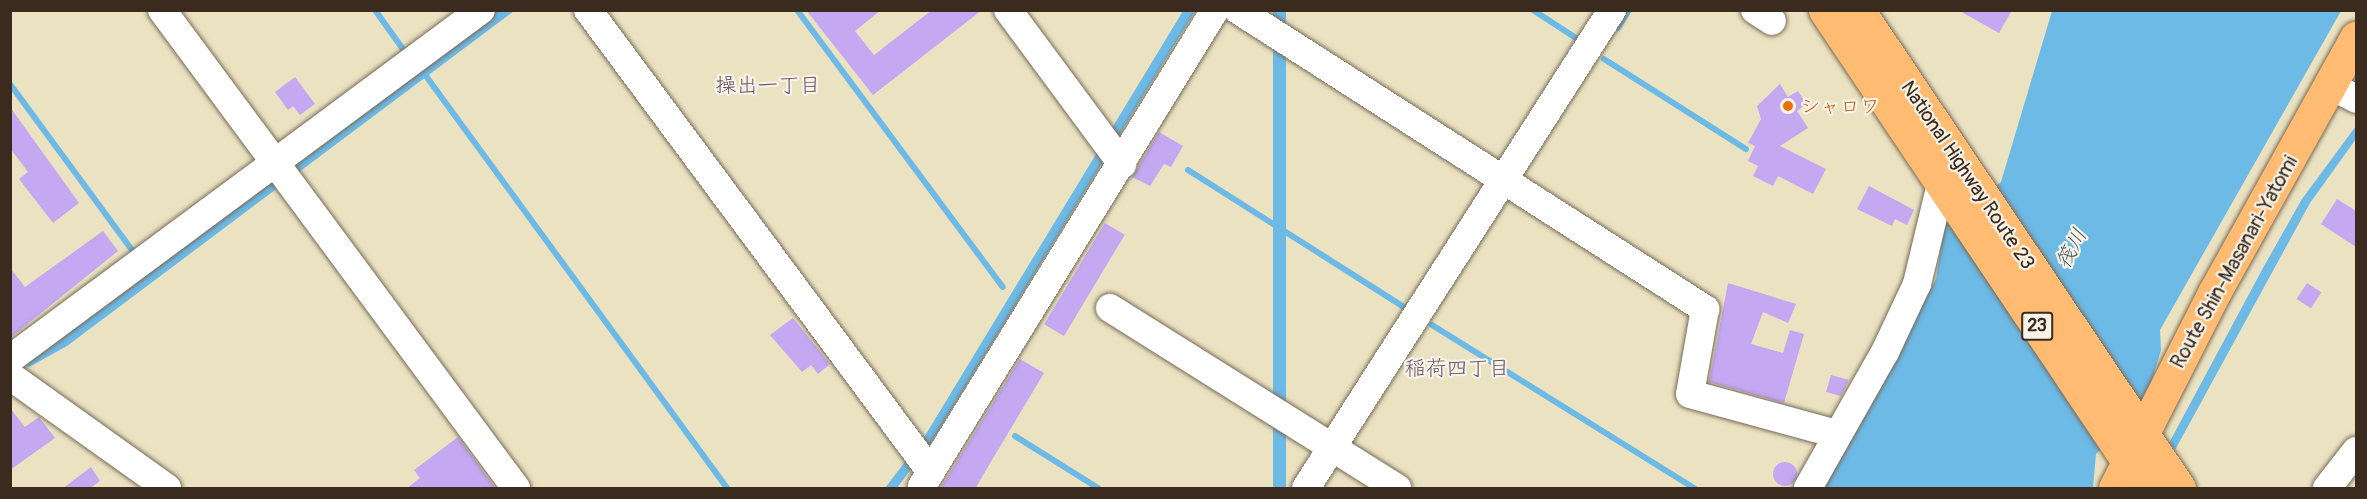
<!DOCTYPE html>
<meta charset="utf-8">
<style>
body{margin:0}
#map{position:relative;width:2367px;height:499px;overflow:hidden;background:#eae2c1;font-family:Pangolin,"Klee One",sans-serif}
div>[style]{position:absolute}
.water>*{inset:0;background:#6dbae7;transform-origin:0 0}
.stream>*{height:6px;margin:-3px;padding:0 3px;transform-origin:3px;border-radius:3px;background:#6dbae7}
.building>*{inset:0;background:#c4a8f2;transform-origin:0 0}
.round{border-radius:50%}
.roads{filter:drop-shadow(0 0 2px #786a57) drop-shadow(0 0 2px #786a57)}
.minor>*{height:28px;margin:-14px;padding:0 14px;transform-origin:14px;border-radius:14px;background:#fff}
.major>*{height:33px;margin:-16.5px;padding:0 16.5px;transform-origin:16.5px;border-radius:16.5px;background:#ffbb71}
.highway>*{height:33px;margin:-16.5px;padding:0 16.5px;transform-origin:16.5px;border-radius:16.5px;background:#ffbb71}
.dots>*{width:16px;height:16px;translate:-50% -50%;box-sizing:border-box;border:3px solid #f7f3e8;border-radius:50%}
span{translate:-50% -50%;white-space:nowrap;text-align:center;line-height:1.15;-webkit-text-stroke:4.5px #f7f3e8;paint-order:stroke}
.shield-label span{padding:2px 4px;background:#f7f3e8;border:2px solid;border-radius:4px;-webkit-text-stroke-width:0}
.shield-label{font-size:18px;color:#3b2a1e;font-weight:700}
.food-label{font-size:20px;color:#c56008}
.left{translate:0 -50%;text-align:left}
.street-label{font-size:20px;color:#3b2a1e}
.neighbourhood-label{font-size:21px;color:#6b5668}
.water-label{font-size:21px;color:#4a555a;font-style:italic}
.frame{position:absolute;inset:0;border:12px solid #3b2a1e;pointer-events:none}
</style>
<div id="map">
<div class="water">
<i style="clip-path:polygon(495px 11px,514px 11px,67px 346px,29px 367px,21px 363px)"></i>
<i style="clip-path:polygon(1183px 11px,1195px 11px,932px 441px,897px 488px,885px 488px,926px 434px)"></i>
<i style="left:1273px;top:11px;width:13px;height:561px"></i>
<i style="clip-path:polygon(2052px 11px,2341px 11px,2160px 330px,2161px 350px,2145px 403px,2096px 454px,2093px 488px,1823px 488px,1936px 279px,1944px 226px,2001px 182px)"></i>
<i style="clip-path:polygon(2356px 126px,2356px 139px,2310px 203px,2175px 450px,2169px 443px,2263px 268px,2302px 199px)"></i>
</div>
<div class="stream">
<i style="left:375px;top:10px;width:52px;rotate:54.5deg"></i>
<i style="left:797px;top:10px;width:345px;rotate:53.4deg"></i>
<i style="left:1533px;top:10px;width:59px;rotate:33.1deg"></i>
<i style="left:1618px;top:28px;width:21px;rotate:-59deg"></i>
<i style="left:1604px;top:59px;width:168px;rotate:32.4deg"></i>
<i style="left:426px;top:76px;width:510px;rotate:53.85deg"></i>
<i style="left:10px;top:84px;width:206px;rotate:53.7deg"></i>
<i style="left:1188px;top:170px;width:262px;rotate:32.4deg"></i>
<i style="left:1432px;top:325px;width:309px;rotate:31.9deg"></i>
<i style="left:1015px;top:436px;width:98px;rotate:32.1deg"></i>
</div>
<div class="building">
<i style="clip-path:polygon(806px 10px,881px 10px,855px 31px,874px 55px,932px 10px,982px 10px,873px 95px)"></i>
<i style="clip-path:polygon(1958px 10px,2012px 10px,1999px 33px)"></i>
<i style="clip-path:polygon(295px 77px,315px 104px,300px 115px,293px 106px,288px 110px,275px 92px)"></i>
<i style="clip-path:polygon(1780px 84px,1788px 97px,1798px 91px,1806px 104px,1797px 111px,1808px 128px,1780px 146px,1826px 169px,1813px 194px,1778px 176px,1773px 186px,1753px 176px,1758px 166px,1748px 161px,1755px 146px,1748px 143px,1761px 119px,1757px 106px)"></i>
<i style="clip-path:polygon(10px 107px,79px 203px,53px 223px,19px 179px,28px 172px,10px 148px)"></i>
<i style="clip-path:polygon(1159px 132px,1183px 146px,1171px 167px,1164px 164px,1150px 186px,1132px 177px)"></i>
<i style="clip-path:polygon(1869px 186px,1914px 210px,1907px 225px,1895px 219px,1892px 226px,1857px 209px)"></i>
<i style="clip-path:polygon(2337px 199px,2356px 211px,2356px 247px,2321px 224px)"></i>
<i style="left:1105px;top:223px;width:23px;height:118px;rotate:31deg"></i>
<i style="clip-path:polygon(103px 231px,118px 251px,10px 338px,10px 268px,25px 287px)"></i>
<i style="clip-path:polygon(1728px 283px,1796px 304px,1788px 323px,1763px 312px,1751px 344px,1783px 353px,1790px 330px,1804px 334px,1784px 403px,1709px 382px)"></i>
<i style="left:2307px;top:283px;width:17px;height:19px;rotate:33deg"></i>
<i style="clip-path:polygon(793px 318px,830px 364px,818px 374px,811px 365px,802px 372px,770px 335px)"></i>
<i style="clip-path:polygon(1020px 359px,1044px 373px,992px 460px,975px 489px,940px 489px)"></i>
<i style="clip-path:polygon(1831px 375px,1849px 380px,1841px 396px,1826px 392px)"></i>
<i style="clip-path:polygon(10px 408px,25px 427px,39px 417px,55px 438px,10px 470px)"></i>
<i style="clip-path:polygon(458px 437px,496px 489px,406px 489px,420px 478px,414px 470px)"></i>
<i class="round" style="left:1773px;top:462px;width:24px;height:24px"></i>
<i style="clip-path:polygon(91px 467px,100px 481px,89px 489px,62px 489px)"></i>
</div>
<div class="roads">
<div class="minor">
<i style="left:162px;top:10px;width:595px;rotate:53.48deg"></i>
<i style="left:588px;top:10px;width:575px;rotate:53.41deg"></i>
<i style="left:1008px;top:10px;width:192px;rotate:53.5deg"></i>
<i style="left:1238px;top:10px;width:555px;rotate:32.63deg"></i>
<i style="left:1705px;top:309px;width:86px;rotate:100deg"></i>
<i style="left:1690px;top:394px;width:151px;rotate:15.3deg"></i>
<i style="left:1755px;top:10px;width:20px;rotate:33deg"></i>
<i style="left:2331px;top:86px;width:28px;rotate:27deg"></i>
<i style="left:1110px;top:308px;width:339px;rotate:32.1deg"></i>
<i style="left:10px;top:359px;width:586px;rotate:-36.54deg"></i>
<i style="left:10px;top:376px;width:193px;rotate:35.5deg"></i>
<i style="left:922px;top:486px;width:559px;rotate:-58.39deg"></i>
<i style="left:1306px;top:488px;width:568px;rotate:-57.37deg"></i>
<i style="left:1808px;top:488px;width:156px;rotate:-60.5deg"></i>
<i style="left:1885px;top:352px;width:75px;rotate:-64.8deg"></i>
<i style="left:1917px;top:284px;width:103px;rotate:-76.5deg"></i>
<i style="left:2327px;top:488px;width:47px;rotate:-51.9deg"></i>
</div>
<div class="major">
<i style="left:2115px;top:488px;width:221px;rotate:-63.1deg"></i>
<i style="left:2215px;top:291px;width:290px;rotate:-60.9deg"></i>
</div>
<div class="highway">
<i style="left:1825px;top:10px;width:576px;rotate:56.12deg"></i>
<i style="left:1858px;top:10px;width:576px;rotate:56.12deg"></i>
</div>
</div>
<div class="dots">
<i style="left:1788px;top:106px;background:#e8710a"></i>
</div>
<div class="shield-label">
<span style="left:2037px;top:326px">23</span>
</div>
<div class="food-label">
<span class="left" style="left:1800px;top:106px">シャロワ</span>
</div>
<div class="street-label">
<span style="left:1968px;top:175px;rotate:56deg">National Highway Route 23</span>
<span style="left:2234px;top:262px;rotate:-61deg">Route Shin-Masanari-Yatomi</span>
</div>
<div class="neighbourhood-label">
<span style="left:768px;top:86px">操出一丁目</span>
<span style="left:1457px;top:369px">稲荷四丁目</span>
</div>
<div class="water-label">
<span style="left:2072px;top:249px;rotate:-62deg">筏川</span>
</div>
<div class="frame"></div>
</div>
